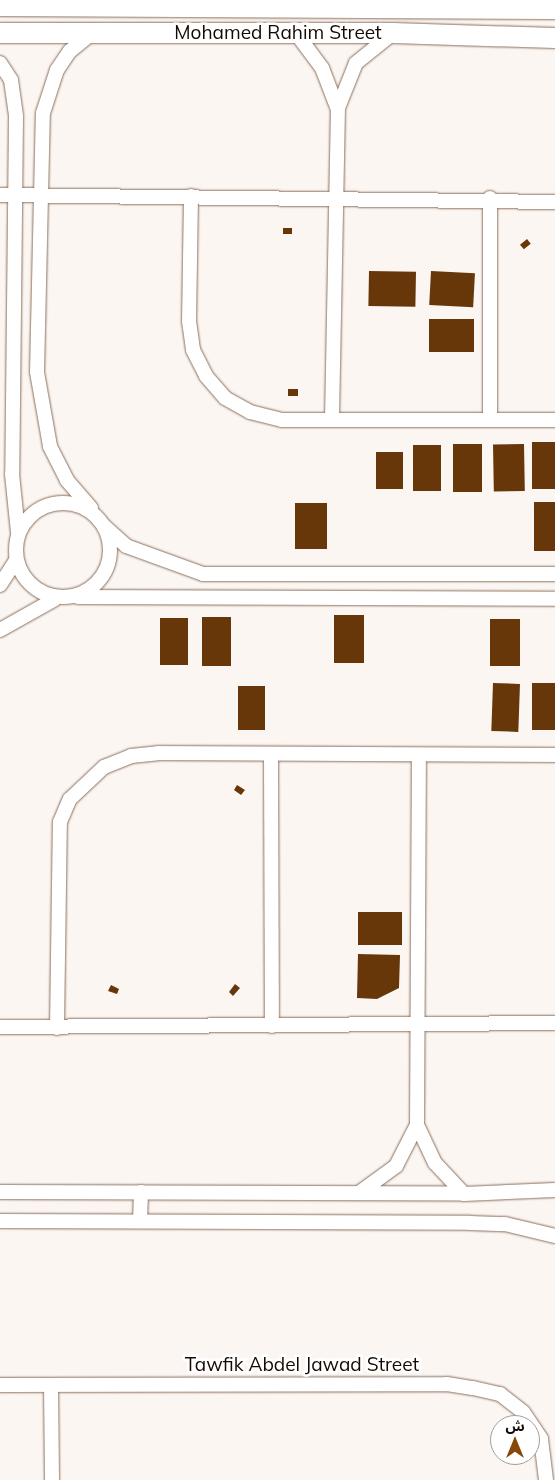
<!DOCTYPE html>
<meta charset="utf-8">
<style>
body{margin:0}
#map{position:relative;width:555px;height:1480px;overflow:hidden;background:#fcf6f2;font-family:Mulish,"Noto Sans Arabic",sans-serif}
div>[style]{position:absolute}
.building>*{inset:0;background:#673709;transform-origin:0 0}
.roads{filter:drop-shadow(0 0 1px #8a705c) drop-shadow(0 0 1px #8a705c)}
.street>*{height:14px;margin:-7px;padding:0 7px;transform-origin:7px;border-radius:7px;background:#fff}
.street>.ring{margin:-7px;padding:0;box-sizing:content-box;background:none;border:14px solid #fff;border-radius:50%}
.secondary>*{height:20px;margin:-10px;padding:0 10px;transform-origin:10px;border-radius:10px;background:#fff}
span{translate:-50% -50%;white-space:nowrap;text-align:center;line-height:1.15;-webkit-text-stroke:5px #fff;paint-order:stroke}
.street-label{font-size:19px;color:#140a04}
.north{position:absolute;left:490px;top:1415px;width:50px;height:50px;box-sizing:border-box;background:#fff;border:1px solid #a19d9b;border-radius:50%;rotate:0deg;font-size:14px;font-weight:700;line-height:20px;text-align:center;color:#140a04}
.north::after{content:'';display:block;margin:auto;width:18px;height:22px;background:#854808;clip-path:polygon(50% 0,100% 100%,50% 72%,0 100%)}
</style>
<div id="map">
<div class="building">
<i style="left:283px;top:228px;width:9px;height:6px"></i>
<i style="left:527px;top:239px;width:6px;height:9px;rotate:51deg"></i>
<i style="left:369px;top:271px;width:47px;height:35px;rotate:1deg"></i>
<i style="left:431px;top:271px;width:44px;height:34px;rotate:3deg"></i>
<i style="left:429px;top:319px;width:45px;height:33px"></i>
<i style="left:288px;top:389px;width:10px;height:7px"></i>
<i style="left:555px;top:442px;width:47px;height:23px;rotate:90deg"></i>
<i style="left:453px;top:444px;width:29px;height:48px"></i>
<i style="left:524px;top:444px;width:47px;height:31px;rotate:89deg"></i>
<i style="left:413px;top:445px;width:28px;height:46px"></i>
<i style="left:376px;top:452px;width:27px;height:37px"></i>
<i style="left:534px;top:502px;width:21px;height:49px"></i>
<i style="left:295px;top:503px;width:32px;height:46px"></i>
<i style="left:364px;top:615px;width:48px;height:30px;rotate:90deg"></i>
<i style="left:231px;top:617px;width:49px;height:29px;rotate:90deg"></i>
<i style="left:160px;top:618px;width:28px;height:47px"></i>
<i style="left:520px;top:619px;width:47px;height:30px;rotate:90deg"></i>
<i style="left:493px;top:683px;width:27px;height:48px;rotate:2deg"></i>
<i style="left:532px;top:683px;width:23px;height:47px"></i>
<i style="left:238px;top:686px;width:27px;height:44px"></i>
<i style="clip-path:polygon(237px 785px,245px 790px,241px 795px,234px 790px)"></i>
<i style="left:358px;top:912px;width:44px;height:33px"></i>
<i style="clip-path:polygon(358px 954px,400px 955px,399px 988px,377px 999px,357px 998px)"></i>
<i style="clip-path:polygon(235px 984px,240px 988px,233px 996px,229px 992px)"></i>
<i style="clip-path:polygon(111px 985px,119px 989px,117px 994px,108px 991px)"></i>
</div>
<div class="roads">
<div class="street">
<i style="left:296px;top:33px;width:44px;rotate:53.4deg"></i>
<i style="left:322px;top:68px;width:42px;rotate:69deg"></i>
<i style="left:0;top:63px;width:20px;rotate:57deg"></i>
<i style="left:11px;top:80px;width:37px;rotate:82deg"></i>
<i style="left:16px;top:117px;width:357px;rotate:90.6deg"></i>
<i style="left:12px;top:474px;width:58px;rotate:84.1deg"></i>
<i style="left:0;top:195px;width:555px;rotate:0.72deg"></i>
<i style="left:191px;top:196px;width:125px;rotate:90.9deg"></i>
<i style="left:189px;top:321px;width:29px;rotate:82deg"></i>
<i style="left:193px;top:350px;width:29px;rotate:63deg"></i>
<i style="left:206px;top:376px;width:29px;rotate:49deg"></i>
<i style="left:225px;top:398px;width:29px;rotate:29deg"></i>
<i style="left:250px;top:412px;width:33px;rotate:14deg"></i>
<i style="left:282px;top:420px;width:273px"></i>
<i style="left:490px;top:198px;width:221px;rotate:90deg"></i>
<i style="left:332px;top:419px;width:311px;rotate:-88.9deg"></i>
<i style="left:338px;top:108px;width:48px;rotate:-68.2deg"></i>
<i style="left:356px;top:63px;width:46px;rotate:-38.9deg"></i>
<i class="ring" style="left:16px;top:503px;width:80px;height:80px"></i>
<i style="left:91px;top:508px;width:37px;rotate:-131deg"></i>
<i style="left:67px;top:480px;width:38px;rotate:-117deg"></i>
<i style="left:50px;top:446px;width:75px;rotate:-100deg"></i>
<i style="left:37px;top:372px;width:259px;rotate:-88.7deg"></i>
<i style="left:43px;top:113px;width:45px;rotate:-72deg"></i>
<i style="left:57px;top:70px;width:23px;rotate:-56deg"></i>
<i style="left:70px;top:51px;width:28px;rotate:-39deg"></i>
<i style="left:104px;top:526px;width:30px;rotate:42deg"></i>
<i style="left:126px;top:546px;width:82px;rotate:20deg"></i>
<i style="left:203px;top:574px;width:352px"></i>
<i style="left:0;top:585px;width:30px;rotate:-57deg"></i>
<i style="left:78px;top:597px;width:477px;rotate:0.2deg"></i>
<i style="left:0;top:630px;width:63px;rotate:-29.4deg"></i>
<i style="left:271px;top:755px;width:271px;rotate:89.8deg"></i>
<i style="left:0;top:1027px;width:555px;rotate:-0.41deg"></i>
<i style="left:57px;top:1028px;width:206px;rotate:-89.2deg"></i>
<i style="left:60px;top:822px;width:25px;rotate:-67deg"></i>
<i style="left:70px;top:799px;width:47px;rotate:-43.3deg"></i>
<i style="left:104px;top:767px;width:29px;rotate:-22deg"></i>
<i style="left:131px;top:756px;width:27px;rotate:-6deg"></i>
<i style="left:158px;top:753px;width:397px;rotate:0.3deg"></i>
<i style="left:417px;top:1125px;width:42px;rotate:64.7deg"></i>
<i style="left:435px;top:1163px;width:42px;rotate:46.9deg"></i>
<i style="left:0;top:1192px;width:464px;rotate:0.2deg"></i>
<i style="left:464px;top:1194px;width:91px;rotate:-2.5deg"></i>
<i style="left:359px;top:1193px;width:46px;rotate:-36.1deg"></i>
<i style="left:396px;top:1166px;width:46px;rotate:-62.9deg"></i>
<i style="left:417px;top:1125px;width:369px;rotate:-89.7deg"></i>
<i style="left:0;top:1221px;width:470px;rotate:0.2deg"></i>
<i style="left:470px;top:1223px;width:35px;rotate:2deg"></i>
<i style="left:505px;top:1224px;width:51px;rotate:13.5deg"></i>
<i style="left:140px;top:1221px;width:29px;rotate:-88deg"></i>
<i style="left:0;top:1385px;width:447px;rotate:-0.1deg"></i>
<i style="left:447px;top:1384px;width:26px;rotate:9deg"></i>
<i style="left:473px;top:1388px;width:28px;rotate:13deg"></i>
<i style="left:500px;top:1394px;width:29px;rotate:38deg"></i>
<i style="left:523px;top:1412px;width:32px;rotate:56deg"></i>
<i style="left:541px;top:1439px;width:41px;rotate:83deg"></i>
<i style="left:51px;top:1385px;width:95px;rotate:89.4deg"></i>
</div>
<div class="secondary">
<i style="left:0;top:6px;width:555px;rotate:0.31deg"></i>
<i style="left:0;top:33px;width:393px"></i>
<i style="left:393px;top:33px;width:162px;rotate:1.8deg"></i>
</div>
</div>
<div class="street-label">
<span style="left:278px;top:33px">Mohamed Rahim Street</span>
<span style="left:302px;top:1365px">Tawfik Abdel Jawad Street</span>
</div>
<div class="north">ش</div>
</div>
